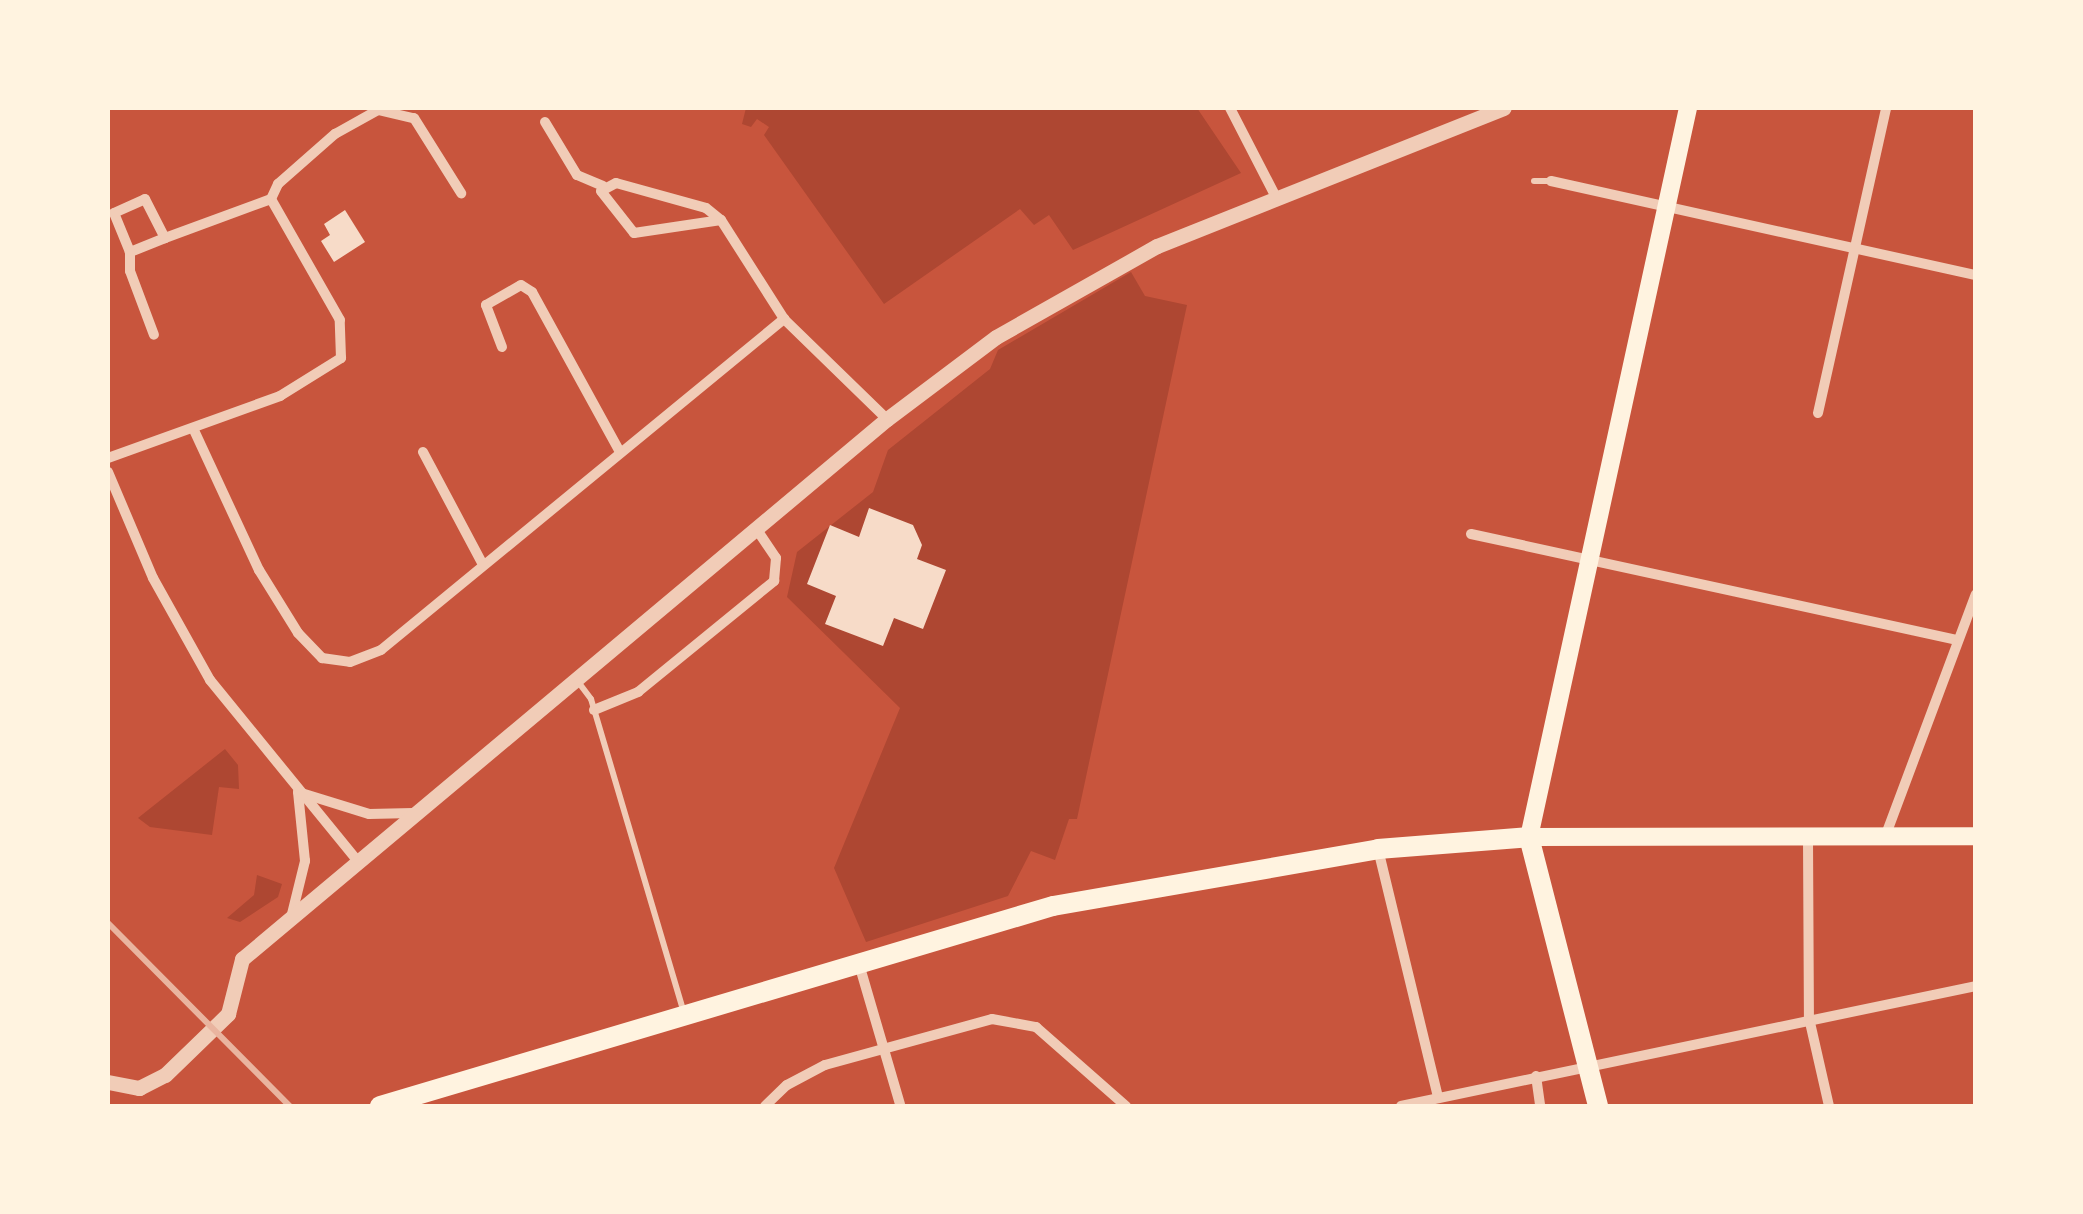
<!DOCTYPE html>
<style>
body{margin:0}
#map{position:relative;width:2083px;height:1214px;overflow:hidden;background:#c8553d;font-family:Literata,serif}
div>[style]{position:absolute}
.green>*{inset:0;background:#ae4732}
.building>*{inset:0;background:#f7dbc8}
.service>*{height:6px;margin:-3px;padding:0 3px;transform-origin:3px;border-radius:3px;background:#f1ccb7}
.minor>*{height:10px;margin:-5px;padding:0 5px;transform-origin:5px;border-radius:5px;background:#f1ccb7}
.tertiary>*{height:15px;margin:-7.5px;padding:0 7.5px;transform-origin:7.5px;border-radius:7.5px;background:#f1ccb7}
.secondary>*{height:18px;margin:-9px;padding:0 9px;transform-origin:9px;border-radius:9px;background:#fff3e0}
.primary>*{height:20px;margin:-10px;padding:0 10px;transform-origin:10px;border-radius:10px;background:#fff3e0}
.rail>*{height:6px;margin:-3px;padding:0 3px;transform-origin:3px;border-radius:3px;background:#e9b49f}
span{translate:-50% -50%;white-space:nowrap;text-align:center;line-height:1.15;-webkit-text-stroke:10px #fff3e0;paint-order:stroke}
.frame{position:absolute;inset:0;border:110px solid #fff3e0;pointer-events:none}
</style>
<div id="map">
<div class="green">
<i style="clip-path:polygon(746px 108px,1197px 108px,1241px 173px,1073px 250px,1049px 215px,1034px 225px,1020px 209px,884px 304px,764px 135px,769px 127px,757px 119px,751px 127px,742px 124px)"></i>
<i style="clip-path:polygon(1131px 272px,1145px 296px,1187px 305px,1077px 819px,1069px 819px,1055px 860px,1031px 851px,1008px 896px,866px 942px,834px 868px,900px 708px,787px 597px,797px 552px,873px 492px,888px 450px,990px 369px,998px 350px)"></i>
<i style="clip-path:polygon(225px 749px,238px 765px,239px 789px,219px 787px,212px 835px,150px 827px,138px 818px)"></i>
<i style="clip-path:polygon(257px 875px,282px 884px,278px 897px,240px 922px,227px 918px,254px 895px)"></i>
</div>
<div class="building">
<i style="clip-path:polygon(345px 210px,365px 242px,334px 262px,321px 241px,330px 235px,324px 224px)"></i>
<i style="clip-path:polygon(869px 508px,913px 525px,922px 545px,917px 559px,946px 570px,923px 629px,894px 618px,883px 646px,825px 624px,836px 596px,807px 584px,830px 525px,859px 537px)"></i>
</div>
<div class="service">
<i style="left:1534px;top:181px;width:17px"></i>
<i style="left:576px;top:679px;width:25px;rotate:53deg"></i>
<i style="left:591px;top:699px;width:327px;rotate:73.5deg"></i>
</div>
<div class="minor">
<i style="left:1230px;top:108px;width:98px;rotate:62.7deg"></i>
<i style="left:545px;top:122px;width:62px;rotate:58.9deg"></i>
<i style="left:577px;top:175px;width:28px;rotate:23deg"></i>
<i style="left:1551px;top:181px;width:435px;rotate:12.5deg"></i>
<i style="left:721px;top:220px;width:88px;rotate:171.5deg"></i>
<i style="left:634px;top:233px;width:53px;rotate:-128.2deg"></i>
<i style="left:601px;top:191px;width:17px;rotate:-28deg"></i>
<i style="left:616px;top:183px;width:93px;rotate:15.5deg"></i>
<i style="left:706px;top:208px;width:19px;rotate:39deg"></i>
<i style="left:721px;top:220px;width:117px;rotate:57.5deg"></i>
<i style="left:784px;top:319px;width:144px;rotate:44.2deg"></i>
<i style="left:165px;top:238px;width:38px;rotate:158deg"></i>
<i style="left:130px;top:252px;width:42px;rotate:-112.3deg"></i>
<i style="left:114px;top:213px;width:34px;rotate:-24deg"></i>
<i style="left:145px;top:199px;width:44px;rotate:62.9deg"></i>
<i style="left:165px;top:238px;width:113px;rotate:-20.2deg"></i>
<i style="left:130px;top:252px;width:19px;rotate:90deg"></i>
<i style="left:130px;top:271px;width:68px;rotate:69.4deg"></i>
<i style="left:502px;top:347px;width:45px;rotate:-110.9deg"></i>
<i style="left:486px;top:305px;width:40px;rotate:-29.7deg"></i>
<i style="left:521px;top:285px;width:13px;rotate:32deg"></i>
<i style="left:532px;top:292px;width:183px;rotate:61.2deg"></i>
<i style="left:1818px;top:413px;width:312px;rotate:-77.4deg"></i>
<i style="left:193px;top:428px;width:157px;rotate:65.1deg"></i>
<i style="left:259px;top:570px;width:74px;rotate:58.2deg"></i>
<i style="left:298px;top:633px;width:35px;rotate:46deg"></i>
<i style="left:322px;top:658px;width:28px;rotate:8deg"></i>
<i style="left:350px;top:662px;width:33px;rotate:-21deg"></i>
<i style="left:381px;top:650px;width:522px;rotate:-39.4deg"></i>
<i style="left:423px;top:452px;width:128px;rotate:62deg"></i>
<i style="left:108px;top:458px;width:183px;rotate:-19.8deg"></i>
<i style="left:280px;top:396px;width:72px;rotate:-31.9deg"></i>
<i style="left:341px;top:358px;width:38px;rotate:-92deg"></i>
<i style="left:340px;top:320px;width:139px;rotate:-119.7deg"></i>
<i style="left:271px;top:199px;width:17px;rotate:-65deg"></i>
<i style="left:278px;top:184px;width:76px;rotate:-41.3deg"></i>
<i style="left:335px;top:134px;width:49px;rotate:-29.2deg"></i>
<i style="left:378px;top:110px;width:37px;rotate:13deg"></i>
<i style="left:414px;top:118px;width:89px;rotate:57.9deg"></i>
<i style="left:108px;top:472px;width:115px;rotate:67deg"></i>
<i style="left:153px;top:578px;width:117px;rotate:60.8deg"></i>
<i style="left:210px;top:680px;width:236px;rotate:50.8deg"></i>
<i style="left:1471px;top:534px;width:498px;rotate:12.3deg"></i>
<i style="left:594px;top:710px;width:48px;rotate:-22.2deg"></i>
<i style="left:638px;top:692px;width:176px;rotate:-39.2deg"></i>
<i style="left:774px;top:581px;width:23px;rotate:-85deg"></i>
<i style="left:776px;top:558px;width:36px;rotate:-124deg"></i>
<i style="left:1885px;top:837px;width:259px;rotate:-69.5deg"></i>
<i style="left:1808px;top:839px;width:179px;rotate:89.7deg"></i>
<i style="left:1809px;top:1018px;width:90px;rotate:77.2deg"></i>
<i style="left:1378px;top:849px;width:255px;rotate:76.4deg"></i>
<i style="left:292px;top:914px;width:55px;rotate:-76.2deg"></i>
<i style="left:305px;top:861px;width:69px;rotate:-95.8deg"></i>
<i style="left:298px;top:792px;width:74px;rotate:17.2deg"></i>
<i style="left:369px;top:814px;width:44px;rotate:-1.3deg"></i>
<i style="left:859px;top:964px;width:146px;rotate:73.7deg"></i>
<i style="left:1536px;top:1076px;width:30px;rotate:82deg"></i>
<i style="left:765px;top:1106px;width:30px;rotate:-44deg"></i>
<i style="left:787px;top:1085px;width:43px;rotate:-27.8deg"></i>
<i style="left:825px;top:1065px;width:173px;rotate:-15.4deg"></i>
<i style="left:992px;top:1019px;width:45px;rotate:10.3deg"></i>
<i style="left:1036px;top:1027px;width:120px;rotate:41.3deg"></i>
<i style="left:1401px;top:1106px;width:587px;rotate:-11.79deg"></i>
</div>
<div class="tertiary">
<i style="left:108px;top:1082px;width:32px;rotate:11deg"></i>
<i style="left:139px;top:1088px;width:29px;rotate:-27deg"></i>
<i style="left:165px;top:1075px;width:88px;rotate:-44.1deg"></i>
<i style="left:228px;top:1014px;width:57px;rotate:-75.7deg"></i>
<i style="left:242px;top:959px;width:841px;rotate:-39.94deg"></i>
<i style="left:887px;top:419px;width:136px;rotate:-37deg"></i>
<i style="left:996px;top:337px;width:185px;rotate:-29.5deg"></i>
<i style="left:1157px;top:246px;width:373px;rotate:-21.7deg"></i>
</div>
<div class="secondary">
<i style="left:1688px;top:108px;width:746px;rotate:102.3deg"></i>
<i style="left:1529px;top:837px;width:447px;rotate:-0.1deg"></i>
</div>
<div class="primary">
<i style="left:380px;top:1106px;width:702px;rotate:-16.55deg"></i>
<i style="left:1053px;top:906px;width:330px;rotate:-9.9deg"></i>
<i style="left:1378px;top:849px;width:151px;rotate:-4.5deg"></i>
<i style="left:1529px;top:837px;width:278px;rotate:75.6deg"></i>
</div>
<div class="rail">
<i style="left:108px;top:923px;width:258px;rotate:45.2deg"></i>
</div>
<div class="frame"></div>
</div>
